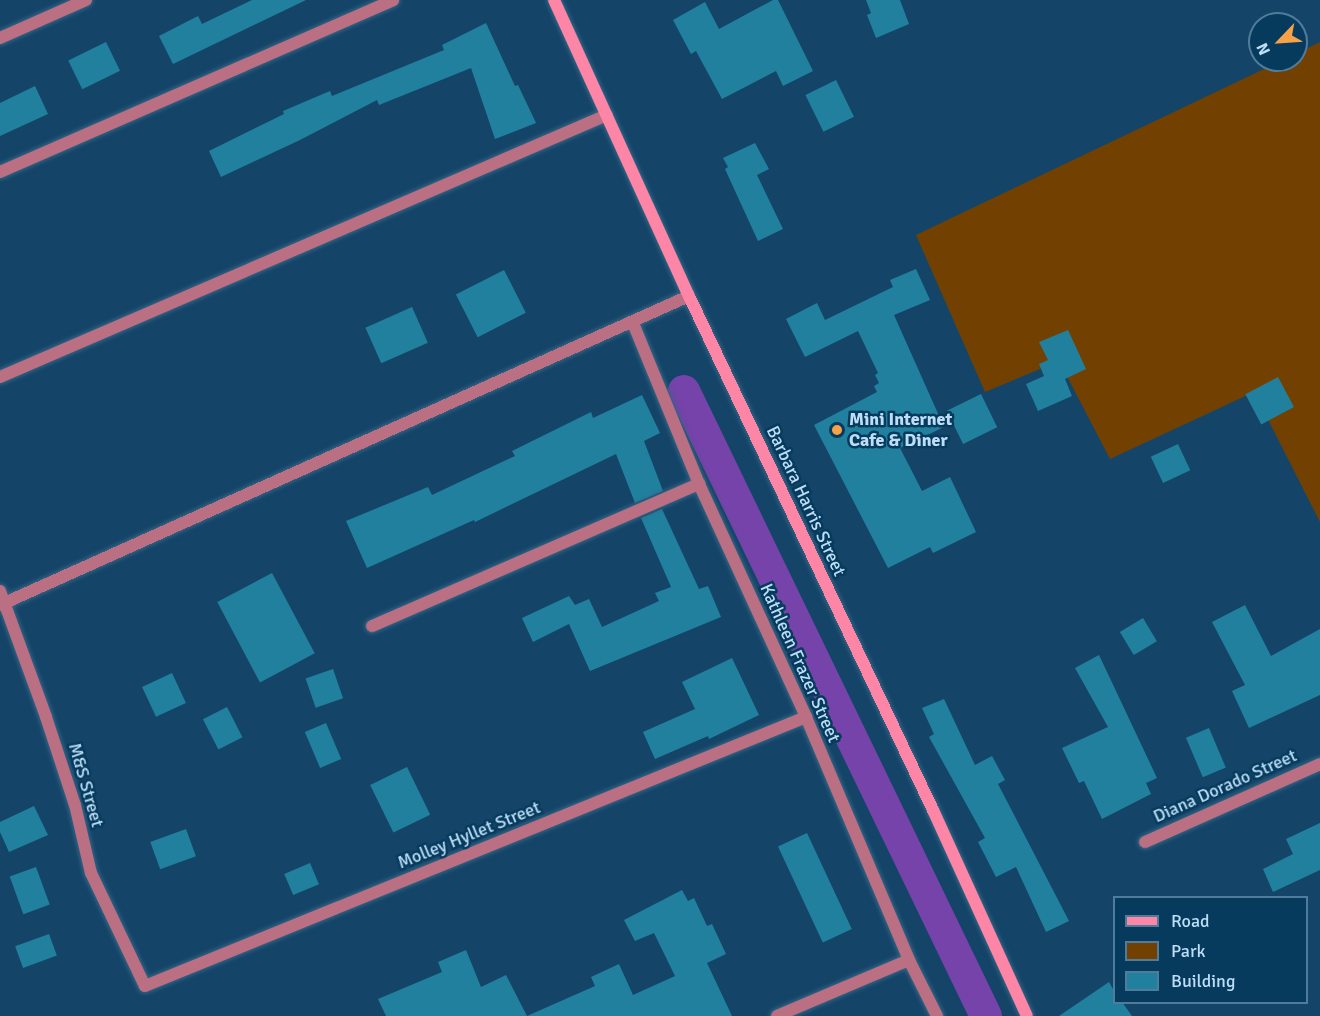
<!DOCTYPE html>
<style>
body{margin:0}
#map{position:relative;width:1320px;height:1016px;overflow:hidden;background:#144568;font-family:Signika,sans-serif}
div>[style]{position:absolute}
.green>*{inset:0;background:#724102}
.canal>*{height:32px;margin:-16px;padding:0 16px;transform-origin:16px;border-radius:16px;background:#7543a9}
.building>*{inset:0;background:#21809e;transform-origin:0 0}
.roads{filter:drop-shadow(0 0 2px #366485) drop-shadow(0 0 2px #366485)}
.lane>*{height:12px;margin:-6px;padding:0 6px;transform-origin:6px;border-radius:6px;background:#bb6f82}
.street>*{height:12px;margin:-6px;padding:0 6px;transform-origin:6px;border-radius:6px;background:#bb6f82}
.secondary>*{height:12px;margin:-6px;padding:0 6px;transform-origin:6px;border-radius:6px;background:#fd85a6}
.dots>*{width:16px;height:16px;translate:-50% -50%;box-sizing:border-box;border:3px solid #063b5d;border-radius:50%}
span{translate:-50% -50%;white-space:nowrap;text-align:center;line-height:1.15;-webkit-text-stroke:5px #063b5d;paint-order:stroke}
.poi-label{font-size:18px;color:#bedef8;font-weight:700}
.left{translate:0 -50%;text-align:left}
.street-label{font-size:18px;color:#bedef8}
.legend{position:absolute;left:1113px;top:896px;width:195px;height:108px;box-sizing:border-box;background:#063b5d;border:2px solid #507c9b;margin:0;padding:8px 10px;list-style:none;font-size:18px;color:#bedef8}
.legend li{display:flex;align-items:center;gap:12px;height:30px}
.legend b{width:30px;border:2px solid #507c9b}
.north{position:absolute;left:1248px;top:12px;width:60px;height:60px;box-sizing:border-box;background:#063b5d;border:2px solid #507c9b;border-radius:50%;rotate:245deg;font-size:16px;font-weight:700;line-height:24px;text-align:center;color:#bedef8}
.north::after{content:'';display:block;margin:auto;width:21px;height:27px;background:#f7a148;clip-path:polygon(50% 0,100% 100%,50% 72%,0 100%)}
</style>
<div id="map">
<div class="green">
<i style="clip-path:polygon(1320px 42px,1320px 522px,1254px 392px,1110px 459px,1059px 361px,985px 392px,916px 235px,1283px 60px,1296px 60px,1296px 54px)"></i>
</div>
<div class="canal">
<i style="left:684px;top:391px;width:694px;rotate:64.21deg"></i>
</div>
<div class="building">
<i style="clip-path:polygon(252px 0,306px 0,173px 64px,159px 36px,198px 16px,202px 24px)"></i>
<i style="clip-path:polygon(773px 0,778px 0,813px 71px,783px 86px,776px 71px,722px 99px,696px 51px,691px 54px,673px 20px,705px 2px,719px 29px)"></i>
<i style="clip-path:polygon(866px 0,900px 0,909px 24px,876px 38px,867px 15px,871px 13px)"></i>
<i style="clip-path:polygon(486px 23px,515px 86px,518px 85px,536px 123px,495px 139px,471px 68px,379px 105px,377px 100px,300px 140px,221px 177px,209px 151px,284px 114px,283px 111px,330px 91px,332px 96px,444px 50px,442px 45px)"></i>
<i style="left:106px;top:42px;width:32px;height:42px;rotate:64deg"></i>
<i style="left:836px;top:80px;width:41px;height:34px;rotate:64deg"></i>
<i style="clip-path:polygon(35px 86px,48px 114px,0 136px,0 103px)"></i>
<i style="clip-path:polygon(755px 143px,769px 169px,757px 175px,783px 229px,758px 241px,725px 169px,728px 167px,723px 158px)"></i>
<i style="clip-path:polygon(916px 269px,930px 300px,894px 315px,944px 427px,900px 448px,922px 491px,950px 477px,976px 532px,933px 553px,930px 547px,888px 568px,814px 425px,877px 392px,874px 386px,879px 383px,875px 375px,878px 373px,858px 331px,805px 357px,786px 319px,817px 303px,825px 320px,893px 287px,890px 280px)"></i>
<i style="left:504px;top:270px;width:48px;height:54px;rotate:63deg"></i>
<i style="left:412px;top:307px;width:39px;height:51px;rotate:66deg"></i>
<i style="clip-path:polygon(1068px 330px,1086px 369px,1065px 379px,1072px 396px,1038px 411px,1026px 384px,1044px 376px,1039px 364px,1048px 360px,1039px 342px)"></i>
<i style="left:1278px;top:377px;width:34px;height:37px;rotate:62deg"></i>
<i style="left:981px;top:394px;width:37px;height:38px;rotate:64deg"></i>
<i style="clip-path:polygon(642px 395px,660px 433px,644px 441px,663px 491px,635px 503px,616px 454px,475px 522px,474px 520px,367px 568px,346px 521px,428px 487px,432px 495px,515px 456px,512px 451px,591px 412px,593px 418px)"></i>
<i style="left:1178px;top:444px;width:29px;height:30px;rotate:65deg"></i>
<i style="clip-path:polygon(662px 509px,699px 589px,708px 586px,721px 617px,590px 671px,569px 624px,533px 642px,522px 618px,569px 596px,575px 605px,589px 599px,602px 627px,659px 601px,655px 593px,671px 587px,641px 518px)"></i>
<i style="left:272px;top:573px;width:91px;height:62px;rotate:62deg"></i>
<i style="clip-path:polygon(1245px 605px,1271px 656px,1320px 629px,1320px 695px,1249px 728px,1232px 691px,1245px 685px,1212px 622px)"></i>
<i style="left:1143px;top:618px;width:27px;height:27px;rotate:59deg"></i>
<i style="clip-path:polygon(1099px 655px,1157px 778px,1146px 783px,1151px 794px,1102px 819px,1084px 781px,1079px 783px,1062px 748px,1108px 727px,1075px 668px)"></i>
<i style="clip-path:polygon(732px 658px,759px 715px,709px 739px,708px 736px,655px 759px,643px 732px,695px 709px,682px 682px)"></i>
<i style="left:333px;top:669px;width:31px;height:29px;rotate:71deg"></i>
<i style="left:172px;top:673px;width:33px;height:33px;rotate:65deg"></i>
<i style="clip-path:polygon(944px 699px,975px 765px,992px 756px,1005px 780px,998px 784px,1069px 921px,1046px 932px,1016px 867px,996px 877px,978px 842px,985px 838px,929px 737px,934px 734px,922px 708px)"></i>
<i style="left:227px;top:707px;width:34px;height:27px;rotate:63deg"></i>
<i style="left:326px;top:723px;width:39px;height:23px;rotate:67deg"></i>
<i style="left:1209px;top:728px;width:43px;height:25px;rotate:67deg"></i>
<i style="left:407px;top:767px;width:53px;height:41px;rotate:64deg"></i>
<i style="clip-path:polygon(34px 806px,48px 835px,9px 852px,0 832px,0 822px)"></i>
<i style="clip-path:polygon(1320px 823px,1320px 870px,1273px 892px,1263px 869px,1293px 854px,1286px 839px)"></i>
<i style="left:186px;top:829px;width:29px;height:38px;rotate:70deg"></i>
<i style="left:807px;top:833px;width:106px;height:32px;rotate:65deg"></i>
<i style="left:310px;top:863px;width:23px;height:28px;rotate:67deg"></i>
<i style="left:36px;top:867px;width:40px;height:28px;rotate:70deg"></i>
<i style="clip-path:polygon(682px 890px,688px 901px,694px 898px,707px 926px,712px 924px,726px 954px,707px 963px,732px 1016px,386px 1016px,378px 999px,442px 972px,438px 962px,466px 950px,481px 987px,506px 975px,527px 1016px,595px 986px,591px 977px,619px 964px,633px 995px,675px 976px,654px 933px,635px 941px,624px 920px)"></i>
<i style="left:49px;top:934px;width:23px;height:36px;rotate:70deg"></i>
<i style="clip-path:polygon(1109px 982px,1114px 991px,1114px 1002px,1122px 1002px,1132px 1016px,1059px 1016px)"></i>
</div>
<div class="roads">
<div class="lane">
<i style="left:372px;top:626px;width:357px;rotate:-23.5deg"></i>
</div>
<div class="street">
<i style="left:0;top:38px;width:94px;rotate:-23.8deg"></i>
<i style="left:0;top:172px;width:429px;rotate:-23.6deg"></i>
<i style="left:633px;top:323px;width:174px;rotate:67.7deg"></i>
<i style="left:699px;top:484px;width:256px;rotate:65.3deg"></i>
<i style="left:806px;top:717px;width:264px;rotate:67deg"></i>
<i style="left:909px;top:960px;width:63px;rotate:63.4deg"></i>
<i style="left:0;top:377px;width:661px;rotate:-23.35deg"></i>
<i style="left:0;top:591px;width:134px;rotate:69.9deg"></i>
<i style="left:46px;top:717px;width:93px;rotate:71.8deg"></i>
<i style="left:75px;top:805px;width:70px;rotate:76.8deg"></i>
<i style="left:91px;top:873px;width:125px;rotate:64.5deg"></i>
<i style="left:145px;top:986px;width:714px;rotate:-22.14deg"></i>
<i style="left:0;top:605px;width:755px;rotate:-24.16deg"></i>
<i style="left:1145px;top:842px;width:192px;rotate:-24deg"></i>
<i style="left:777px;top:1016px;width:143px;rotate:-23deg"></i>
</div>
<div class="secondary">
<i style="left:554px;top:0;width:325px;rotate:65.5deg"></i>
<i style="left:689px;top:296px;width:569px;rotate:64.61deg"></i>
<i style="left:933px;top:810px;width:226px;rotate:65.5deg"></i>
</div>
</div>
<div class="dots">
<i style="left:837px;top:430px;background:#f7a148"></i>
</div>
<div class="poi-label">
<span class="left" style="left:849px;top:430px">Mini Internet<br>Cafe &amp; Diner</span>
</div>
<div class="street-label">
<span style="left:806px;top:501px;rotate:65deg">Barbara Harris Street</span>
<span style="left:800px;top:663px;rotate:66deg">Kathleen Frazer Street</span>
<span style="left:86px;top:785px;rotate:74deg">M&amp;S Street</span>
<span style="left:1225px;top:786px;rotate:-24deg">Diana Dorado Street</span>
<span style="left:469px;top:835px;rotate:-22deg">Molley Hyllet Street</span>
</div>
<ul class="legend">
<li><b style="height:8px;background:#fd85a6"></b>Road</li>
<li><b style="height:16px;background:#724102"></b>Park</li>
<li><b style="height:16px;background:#21809e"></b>Building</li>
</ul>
<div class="north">N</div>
</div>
